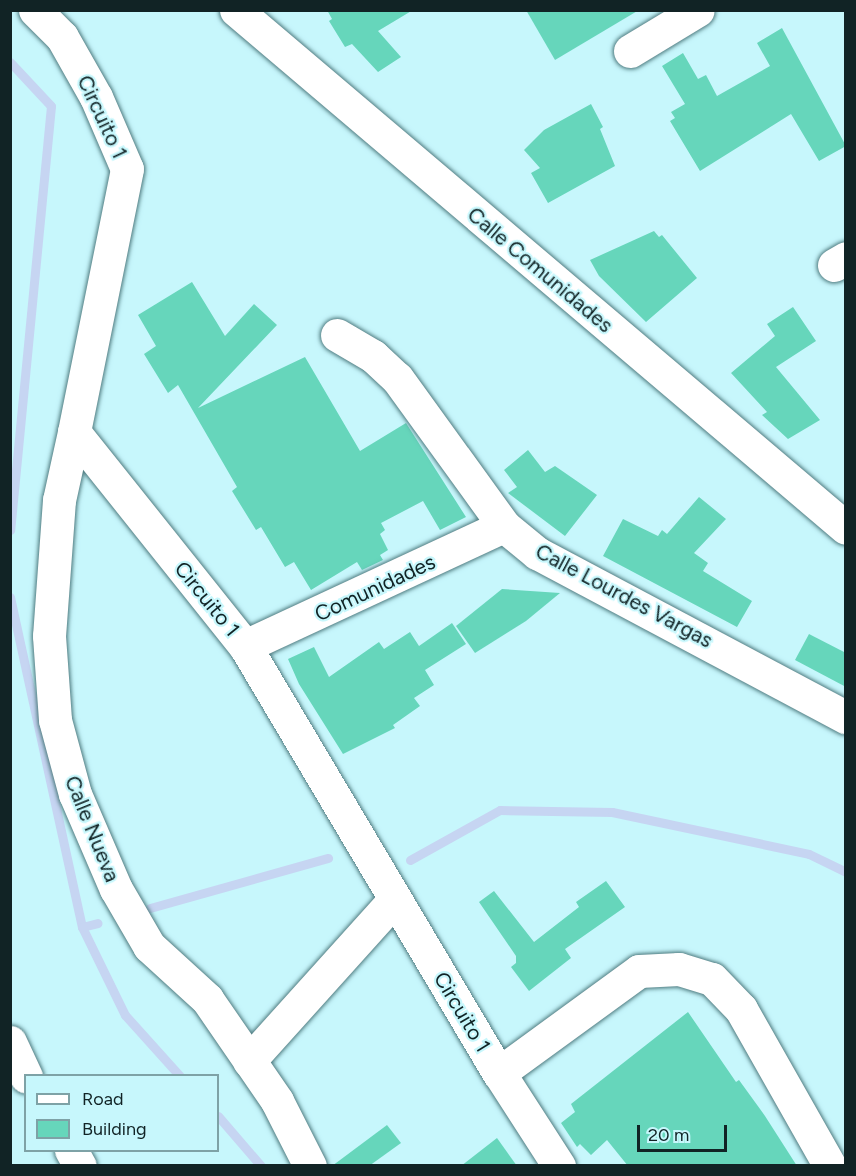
<!DOCTYPE html>
<style>
body{margin:0}
#map{position:relative;width:856px;height:1176px;overflow:hidden;background:#c7f7fc;font-family:Figtree,sans-serif}
div>[style]{position:absolute}
.stream>*{height:9px;margin:-4.5px;padding:0 4.5px;transform-origin:4.5px;border-radius:4.5px;background:#c6d5f2}
.building>*{inset:0;background:#66d6bb}
.roads{filter:drop-shadow(0 0 2px #507c81) drop-shadow(0 0 2px #507c81)}
.minor>*{height:33px;margin:-16.5px;padding:0 16.5px;transform-origin:16.5px;border-radius:16.5px;background:#fff}
span{translate:-50% -50%;white-space:nowrap;text-align:center;line-height:1.15;-webkit-text-stroke:4.5px #c7f7fc;paint-order:stroke}
.street-label{font-size:21px;color:#112325}
.frame{position:absolute;inset:0;border:12px solid #112325;pointer-events:none}
.legend{position:absolute;left:24px;top:1074px;width:195px;height:78px;box-sizing:border-box;background:#c7f7fc;border:2px solid #7ea2a6;margin:0;padding:8px 10px;list-style:none;font-size:18px;color:#112325}
.legend li{display:flex;align-items:center;gap:12px;height:30px}
.legend b{width:30px;border:2px solid #7ea2a6}
.scale{position:absolute;left:637px;top:1125px;width:90px;height:27px;box-sizing:border-box;border:3px solid #112325;border-top:0;padding-left:8px;font-size:18px;line-height:21px;white-space:nowrap;color:#112325;-webkit-text-stroke:4px #c7f7fc;paint-order:stroke}
</style>
<div id="map">
<div class="stream">
<i style="left:10px;top:62px;width:60px;rotate:47deg"></i>
<i style="left:51px;top:106px;width:426px;rotate:95.5deg"></i>
<i style="left:10px;top:597px;width:338px;rotate:77.7deg"></i>
<i style="left:82px;top:927px;width:98px;rotate:64deg"></i>
<i style="left:125px;top:1015px;width:82px;rotate:48deg"></i>
<i style="left:410px;top:860px;width:103px;rotate:-29.1deg"></i>
<i style="left:500px;top:810px;width:112px;rotate:1deg"></i>
<i style="left:612px;top:812px;width:201px;rotate:12deg"></i>
<i style="left:809px;top:854px;width:41px;rotate:25.9deg"></i>
<i style="left:150px;top:908px;width:185px;rotate:-15.7deg"></i>
<i style="left:82px;top:927px;width:16px;rotate:-14deg"></i>
<i style="left:218px;top:1116px;width:66px;rotate:49.3deg"></i>
</div>
<div class="building">
<i style="clip-path:polygon(327px 10px,413px 10px,378px 31px,401px 57px,378px 72px,352px 44px,345px 47px,329px 21px,332px 19px)"></i>
<i style="clip-path:polygon(526px 10px,639px 10px,555px 60px)"></i>
<i style="clip-path:polygon(782px 28px,846px 146px,819px 161px,791px 114px,700px 171px,670px 121px,675px 118px,671px 112px,685px 104px,662px 66px,683px 53px,698px 79px,706px 75px,717px 96px,770px 66px,757px 43px)"></i>
<i style="clip-path:polygon(591px 104px,603px 127px,600px 129px,615px 166px,548px 203px,531px 173px,540px 168px,524px 150px,544px 130px)"></i>
<i style="clip-path:polygon(654px 231px,659px 237px,662px 235px,697px 278px,646px 322px,599px 276px,590px 260px)"></i>
<i style="clip-path:polygon(192px 282px,225px 336px,254px 304px,277px 325px,198px 408px,305px 357px,360px 451px,406px 423px,466px 517px,440px 530px,423px 501px,381px 523px,385px 530px,380px 534px,388px 550px,380px 555px,383px 560px,362px 570px,357px 562px,311px 590px,294px 562px,285px 567px,261px 527px,256px 530px,232px 491px,237px 487px,178px 385px,168px 393px,144px 354px,156px 346px,138px 315px)"></i>
<i style="clip-path:polygon(793px 307px,816px 341px,776px 367px,820px 420px,788px 439px,762px 415px,767px 412px,731px 373px,775px 336px,767px 324px)"></i>
<i style="clip-path:polygon(528px 450px,545px 472px,555px 466px,597px 495px,565px 536px,508px 493px,517px 487px,504px 470px)"></i>
<i style="clip-path:polygon(699px 497px,726px 519px,694px 553px,708px 563px,703px 571px,752px 601px,737px 627px,603px 556px,623px 519px,658px 536px,662px 530px,667px 534px)"></i>
<i style="clip-path:polygon(502px 589px,560px 593px,526px 621px,475px 653px,456px 626px)"></i>
<i style="clip-path:polygon(452px 623px,466px 644px,425px 670px,434px 685px,414px 698px,420px 706px,393px 725px,395px 728px,343px 754px,299px 684px,288px 659px,314px 647px,329px 677px,379px 642px,384px 649px,410px 632px,419px 646px)"></i>
<i style="clip-path:polygon(809px 634px,846px 653px,846px 687px,795px 660px)"></i>
<i style="clip-path:polygon(606px 881px,625px 907px,565px 949px,571px 958px,529px 991px,511px 967px,516px 963px,516px 956px,479px 902px,494px 891px,534px 942px,579px 907px,576px 902px)"></i>
<i style="clip-path:polygon(688px 1012px,736px 1082px,739px 1080px,765px 1116px,797px 1166px,628px 1166px,607px 1140px,591px 1155px,580px 1144px,577px 1147px,561px 1123px,575px 1112px,571px 1104px)"></i>
<i style="clip-path:polygon(387px 1125px,401px 1143px,369px 1166px,332px 1166px)"></i>
<i style="clip-path:polygon(497px 1138px,517px 1166px,461px 1166px)"></i>
</div>
<div class="roads">
<div class="minor">
<i style="left:35px;top:10px;width:38px;rotate:45deg"></i>
<i style="left:62px;top:37px;width:69px;rotate:60.5deg"></i>
<i style="left:96px;top:97px;width:78px;rotate:66.7deg"></i>
<i style="left:127px;top:169px;width:268px;rotate:101.4deg"></i>
<i style="left:74px;top:432px;width:274px;rotate:51.4deg"></i>
<i style="left:245px;top:646px;width:497px;rotate:59.3deg"></i>
<i style="left:499px;top:1073px;width:111px;rotate:57.2deg"></i>
<i style="left:236px;top:10px;width:800px;rotate:40.34deg"></i>
<i style="left:630px;top:51px;width:79px;rotate:-31.1deg"></i>
<i style="left:834px;top:265px;width:14px;rotate:-30deg"></i>
<i style="left:337px;top:335px;width:42px;rotate:30.3deg"></i>
<i style="left:373px;top:356px;width:33px;rotate:43deg"></i>
<i style="left:397px;top:378px;width:183px;rotate:54.1deg"></i>
<i style="left:504px;top:526px;width:43px;rotate:39.3deg"></i>
<i style="left:537px;top:553px;width:350px;rotate:28deg"></i>
<i style="left:74px;top:432px;width:70px;rotate:102.4deg"></i>
<i style="left:59px;top:500px;width:136px;rotate:94.2deg"></i>
<i style="left:49px;top:636px;width:84px;rotate:85.9deg"></i>
<i style="left:55px;top:720px;width:77px;rotate:74.9deg"></i>
<i style="left:75px;top:794px;width:103px;rotate:66.7deg"></i>
<i style="left:116px;top:889px;width:66px;rotate:59.9deg"></i>
<i style="left:149px;top:946px;width:79px;rotate:42.4deg"></i>
<i style="left:207px;top:999px;width:124px;rotate:55.5deg"></i>
<i style="left:277px;top:1101px;width:73px;rotate:63.1deg"></i>
<i style="left:245px;top:646px;width:285px;rotate:-24.9deg"></i>
<i style="left:10px;top:1042px;width:38px;rotate:65deg"></i>
<i style="left:249px;top:1061px;width:218px;rotate:-48deg"></i>
<i style="left:499px;top:1073px;width:173px;rotate:-36.1deg"></i>
<i style="left:639px;top:971px;width:40px;rotate:-2.9deg"></i>
<i style="left:679px;top:969px;width:34px;rotate:17deg"></i>
<i style="left:712px;top:979px;width:42px;rotate:46deg"></i>
<i style="left:741px;top:1009px;width:180px;rotate:60.5deg"></i>
<i style="left:71px;top:1150px;width:18px;rotate:61deg"></i>
</div>
</div>
<div class="street-label">
<span style="left:102px;top:117px;rotate:65deg">Circuito 1</span>
<span style="left:540px;top:270px;rotate:40deg">Calle Comunidades</span>
<span style="left:375px;top:588px;rotate:-25deg">Comunidades</span>
<span style="left:624px;top:596px;rotate:28deg">Calle Lourdes Vargas</span>
<span style="left:207px;top:599px;rotate:51deg">Circuito 1</span>
<span style="left:92px;top:829px;rotate:68deg">Calle Nueva</span>
<span style="left:462px;top:1012px;rotate:59deg">Circuito 1</span>
</div>
<div class="frame"></div>
<ul class="legend">
<li><b style="height:8px;background:#fff"></b>Road</li>
<li><b style="height:16px;background:#66d6bb"></b>Building</li>
</ul>
<div class="scale">20 m</div>
</div>
